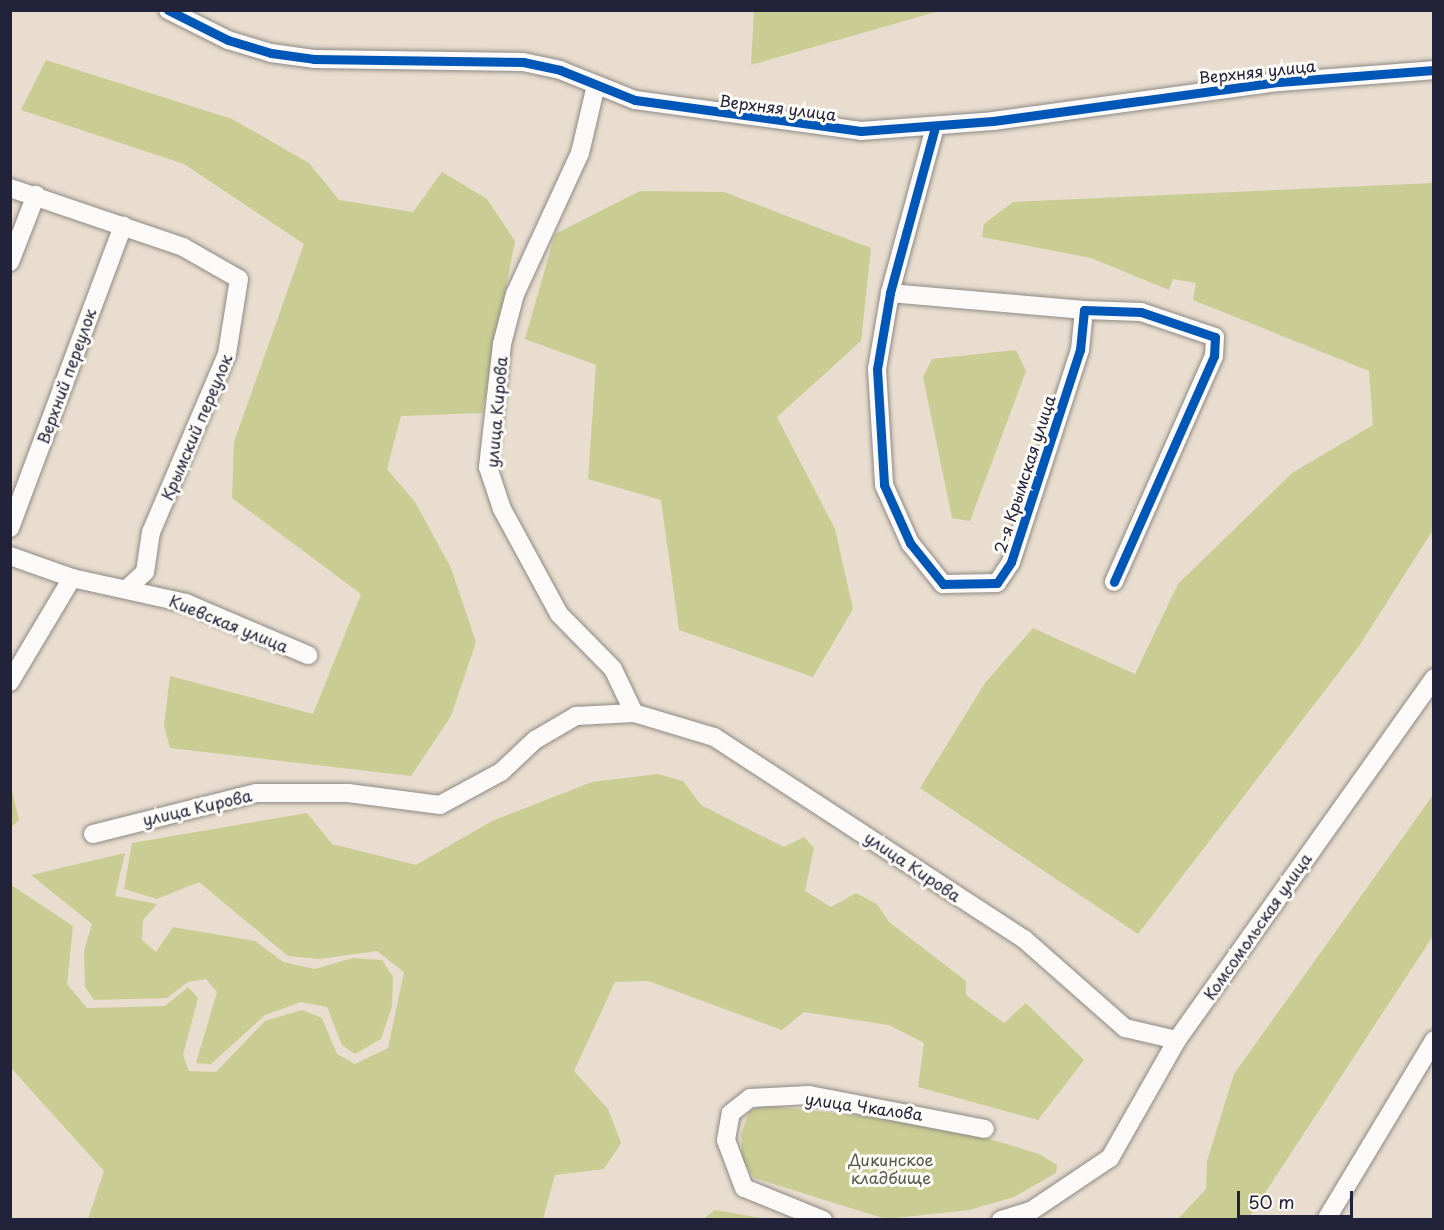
<!DOCTYPE html>
<meta charset="utf-8">
<style>
body{margin:0}
#map{position:relative;width:1444px;height:1230px;overflow:hidden;background:#e8ddce;font-family:"Playpen Sans",sans-serif}
div>[style]{position:absolute}
.green>*{inset:0;background:#c9cd93}
.roads{filter:drop-shadow(0 0 2px #8e8985) drop-shadow(0 0 2px #8e8985)}
.minor>*{height:18px;margin:-9px;padding:0 9px;transform-origin:9px;border-radius:9px;background:#fcfaf8}
.cycleway>*{height:9px;margin:-4.5px;padding:0 4.5px;transform-origin:4.5px;border-radius:4.5px;background:#0057b8}
span{translate:-50% -50%;white-space:nowrap;text-align:center;line-height:1.15;-webkit-text-stroke:6px #fdfcf7;paint-order:stroke}
.street-label{font-size:16px;color:#22223b}
.park-label{font-size:16px;color:#545949}
.frame{position:absolute;inset:0;border:12px solid #22223b;pointer-events:none}
.scale{position:absolute;left:1237px;top:1191px;width:116px;height:27px;box-sizing:border-box;border:3px solid #22223b;border-top:0;padding-left:8px;font-size:18px;line-height:21px;white-space:nowrap;color:#22223b;-webkit-text-stroke:4px #fdfcf7;paint-order:stroke}
</style>
<div id="map">
<div class="green">
<i style="clip-path:polygon(754px 11px,754px 10px,939px 11px,751px 65px)"></i>
<i style="clip-path:polygon(46px 60px,232px 119px,309px 163px,339px 200px,413px 212px,442px 172px,487px 199px,515px 241px,482px 413px,401px 416px,387px 469px,415px 502px,451px 568px,476px 642px,451px 716px,411px 776px,170px 748px,164px 726px,170px 676px,313px 714px,361px 594px,232px 498px,234px 442px,304px 244px,184px 164px,21px 110px)"></i>
<i style="clip-path:polygon(1433px 183px,1433px 530px,1359px 646px,1138px 934px,920px 788px,985px 683px,1033px 628px,1135px 674px,1178px 584px,1292px 473px,1373px 425px,1369px 371px,1193px 300px,1196px 283px,1173px 279px,1169px 290px,1091px 258px,982px 237px,984px 224px,1013px 202px)"></i>
<i style="clip-path:polygon(640px 191px,724px 192px,871px 248px,861px 341px,777px 417px,835px 529px,853px 609px,813px 677px,679px 630px,661px 500px,588px 479px,596px 365px,525px 339px,555px 234px)"></i>
<i style="clip-path:polygon(1016px 350px,1026px 371px,970px 521px,952px 518px,923px 377px,932px 359px)"></i>
<i style="clip-path:polygon(658px 774px,683px 781px,701px 805px,784px 847px,804px 837px,814px 848px,805px 891px,831px 907px,856px 893px,877px 904px,889px 922px,966px 981px,966px 995px,1004px 1023px,1026px 1003px,1084px 1060px,1038px 1120px,918px 1087px,924px 1043px,889px 1025px,804px 1012px,782px 1030px,648px 981px,615px 982px,574px 1071px,608px 1109px,621px 1143px,604px 1169px,555px 1175px,543px 1219px,88px 1219px,104px 1171px,11px 1068px,11px 885px,73px 926px,67px 984px,87px 1008px,165px 1006px,188px 987px,198px 998px,183px 1055px,189px 1071px,216px 1072px,265px 1021px,302px 1010px,322px 1018px,337px 1054px,355px 1064px,388px 1048px,404px 972px,377px 951px,320px 959px,288px 956px,199px 882px,157px 899px,124px 889px,132px 843px,307px 813px,332px 844px,416px 865px,492px 821px,592px 782px)"></i>
<i style="clip-path:polygon(11px 787px,19px 820px,11px 827px)"></i>
<i style="clip-path:polygon(1433px 795px,1433px 936px,1248px 1219px,1178px 1219px,1206px 1189px,1207px 1161px,1234px 1074px)"></i>
<i style="clip-path:polygon(125px 853px,115px 896px,157px 904px,143px 920px,142px 940px,156px 952px,173px 927px,255px 941px,283px 962px,315px 969px,353px 958px,382px 960px,393px 977px,392px 1006px,381px 1039px,355px 1054px,342px 1045px,327px 1007px,301px 1002px,265px 1015px,211px 1064px,196px 1063px,217px 992px,206px 979px,188px 982px,167px 998px,94px 1000px,85px 987px,84px 951px,92px 924px,31px 875px)"></i>
<i style="clip-path:polygon(763px 1105px,947px 1126px,1039px 1154px,1057px 1165px,1056px 1173px,1014px 1197px,969px 1210px,886px 1219px,754px 1178px,742px 1159px,741px 1134px,749px 1112px)"></i>
<i style="clip-path:polygon(715px 1210px,767px 1219px,703px 1219px)"></i>
</div>
<div class="roads">
<div class="minor">
<i style="left:168px;top:10px;width:67px;rotate:26.6deg"></i>
<i style="left:228px;top:40px;width:45px;rotate:16.8deg"></i>
<i style="left:271px;top:53px;width:43px;rotate:7.9deg"></i>
<i style="left:314px;top:59px;width:209px;rotate:0.8deg"></i>
<i style="left:523px;top:62px;width:38px;rotate:12deg"></i>
<i style="left:560px;top:70px;width:81px;rotate:21.8deg"></i>
<i style="left:635px;top:100px;width:228px;rotate:7.8deg"></i>
<i style="left:861px;top:131px;width:132px;rotate:-4.3deg"></i>
<i style="left:993px;top:121px;width:289px;rotate:-7.8deg"></i>
<i style="left:1279px;top:82px;width:155px;rotate:-4.4deg"></i>
<i style="left:596px;top:85px;width:70px;rotate:103.2deg"></i>
<i style="left:580px;top:153px;width:155px;rotate:114.7deg"></i>
<i style="left:515px;top:294px;width:52px;rotate:104.6deg"></i>
<i style="left:502px;top:344px;width:124px;rotate:96.5deg"></i>
<i style="left:488px;top:467px;width:44px;rotate:71.6deg"></i>
<i style="left:502px;top:509px;width:119px;rotate:61.5deg"></i>
<i style="left:559px;top:614px;width:77px;rotate:45.5deg"></i>
<i style="left:613px;top:669px;width:49px;rotate:64.5deg"></i>
<i style="left:935px;top:127px;width:172px;rotate:105.2deg"></i>
<i style="left:890px;top:293px;width:77px;rotate:99.7deg"></i>
<i style="left:877px;top:369px;width:116px;rotate:86.5deg"></i>
<i style="left:884px;top:485px;width:64px;rotate:65.9deg"></i>
<i style="left:910px;top:543px;width:53px;rotate:51.2deg"></i>
<i style="left:943px;top:584px;width:54px;rotate:-1.1deg"></i>
<i style="left:997px;top:583px;width:25px;rotate:-56deg"></i>
<i style="left:1011px;top:562px;width:223px;rotate:-72deg"></i>
<i style="left:1080px;top:350px;width:40px;rotate:-84.3deg"></i>
<i style="left:1084px;top:310px;width:57px;rotate:2deg"></i>
<i style="left:1141px;top:312px;width:78px;rotate:18.7deg"></i>
<i style="left:1215px;top:337px;width:19px;rotate:93deg"></i>
<i style="left:1214px;top:356px;width:247px;rotate:113.9deg"></i>
<i style="left:10px;top:188px;width:183px;rotate:18.8deg"></i>
<i style="left:183px;top:247px;width:64px;rotate:29.7deg"></i>
<i style="left:239px;top:279px;width:76px;rotate:99.1deg"></i>
<i style="left:227px;top:354px;width:194px;rotate:113.1deg"></i>
<i style="left:151px;top:532px;width:40px;rotate:98.5deg"></i>
<i style="left:145px;top:572px;width:22px;rotate:137deg"></i>
<i style="left:10px;top:262px;width:72px;rotate:-68.8deg"></i>
<i style="left:890px;top:293px;width:195px;rotate:5deg"></i>
<i style="left:10px;top:528px;width:323px;rotate:-69.5deg"></i>
<i style="left:10px;top:556px;width:66px;rotate:19.5deg"></i>
<i style="left:72px;top:578px;width:117px;rotate:12.4deg"></i>
<i style="left:186px;top:603px;width:133px;rotate:23.1deg"></i>
<i style="left:10px;top:682px;width:121px;rotate:-59.2deg"></i>
<i style="left:93px;top:834px;width:168px;rotate:-14.1deg"></i>
<i style="left:256px;top:793px;width:92px"></i>
<i style="left:348px;top:793px;width:93px;rotate:7.4deg"></i>
<i style="left:440px;top:805px;width:69px;rotate:-28.4deg"></i>
<i style="left:501px;top:772px;width:47px;rotate:-43.3deg"></i>
<i style="left:535px;top:740px;width:48px;rotate:-30.3deg"></i>
<i style="left:576px;top:716px;width:58px;rotate:-3deg"></i>
<i style="left:634px;top:713px;width:84px;rotate:16.7deg"></i>
<i style="left:714px;top:737px;width:370px;rotate:33.1deg"></i>
<i style="left:1024px;top:939px;width:135px;rotate:41.4deg"></i>
<i style="left:1125px;top:1028px;width:53px;rotate:13deg"></i>
<i style="left:823px;top:1220px;width:85px;rotate:-157.9deg"></i>
<i style="left:744px;top:1188px;width:51px;rotate:-110.6deg"></i>
<i style="left:726px;top:1140px;width:27px;rotate:-80deg"></i>
<i style="left:731px;top:1113px;width:24px;rotate:-38deg"></i>
<i style="left:750px;top:1098px;width:59px;rotate:-2.9deg"></i>
<i style="left:809px;top:1095px;width:179px;rotate:10.9deg"></i>
<i style="left:1001px;top:1220px;width:31px;rotate:-17deg"></i>
<i style="left:1031px;top:1211px;width:95px;rotate:-33.9deg"></i>
<i style="left:1110px;top:1158px;width:136px;rotate:-60.4deg"></i>
<i style="left:1177px;top:1040px;width:444px;rotate:-54.6deg"></i>
<i style="left:1326px;top:1220px;width:210px;rotate:-59deg"></i>
</div>
</div>
<div class="cycleway">
<i style="left:168px;top:10px;width:67px;rotate:26.6deg"></i>
<i style="left:228px;top:40px;width:45px;rotate:16.8deg"></i>
<i style="left:271px;top:53px;width:43px;rotate:7.9deg"></i>
<i style="left:314px;top:59px;width:209px;rotate:0.8deg"></i>
<i style="left:523px;top:62px;width:38px;rotate:12deg"></i>
<i style="left:560px;top:70px;width:81px;rotate:21.8deg"></i>
<i style="left:635px;top:100px;width:228px;rotate:7.8deg"></i>
<i style="left:861px;top:131px;width:132px;rotate:-4.3deg"></i>
<i style="left:993px;top:121px;width:289px;rotate:-7.8deg"></i>
<i style="left:1279px;top:82px;width:155px;rotate:-4.4deg"></i>
<i style="left:935px;top:127px;width:172px;rotate:105.2deg"></i>
<i style="left:890px;top:293px;width:77px;rotate:99.7deg"></i>
<i style="left:877px;top:369px;width:116px;rotate:86.5deg"></i>
<i style="left:884px;top:485px;width:64px;rotate:65.9deg"></i>
<i style="left:910px;top:543px;width:53px;rotate:51.2deg"></i>
<i style="left:943px;top:584px;width:54px;rotate:-1.1deg"></i>
<i style="left:997px;top:583px;width:25px;rotate:-56deg"></i>
<i style="left:1011px;top:562px;width:223px;rotate:-72deg"></i>
<i style="left:1080px;top:350px;width:40px;rotate:-84.3deg"></i>
<i style="left:1084px;top:310px;width:57px;rotate:2deg"></i>
<i style="left:1141px;top:312px;width:78px;rotate:18.7deg"></i>
<i style="left:1215px;top:337px;width:19px;rotate:93deg"></i>
<i style="left:1214px;top:356px;width:247px;rotate:113.9deg"></i>
</div>
<div class="street-label">
<span style="left:1257px;top:71px;rotate:-6deg">Верхняя улица</span>
<span style="left:778px;top:107px;rotate:7deg">Верхняя улица</span>
<span style="left:66px;top:376px;rotate:-70deg">Верхний переулок</span>
<span style="left:496px;top:412px;rotate:-85deg">улица Кирова</span>
<span style="left:196px;top:427px;rotate:-67deg">Крымский переулок</span>
<span style="left:1024px;top:474px;rotate:-72deg">2-я Крымская улица</span>
<span style="left:229px;top:623px;rotate:22deg">Киевская улица</span>
<span style="left:197px;top:807px;rotate:-13deg">улица Кирова</span>
<span style="left:913px;top:866px;rotate:34deg">улица Кирова</span>
<span style="left:1257px;top:926px;rotate:-55deg">Комсомольская улица</span>
<span style="left:864px;top:1106px;rotate:8deg">улица Чкалова</span>
</div>
<div class="park-label">
<span style="left:891px;top:1168px">Дикинское<br>кладбище</span>
</div>
<div class="frame"></div>
<div class="scale">50 m</div>
</div>
